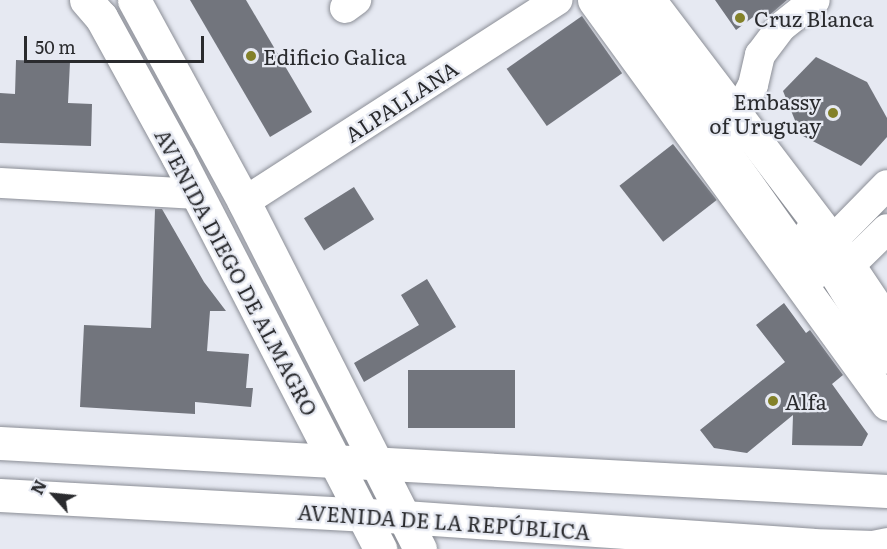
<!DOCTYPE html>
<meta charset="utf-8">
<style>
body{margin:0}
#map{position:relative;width:887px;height:549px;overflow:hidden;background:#e6e9f2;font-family:Literata,serif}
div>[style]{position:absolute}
.building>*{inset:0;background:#72757d;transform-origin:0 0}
.roads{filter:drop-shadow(0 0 2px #8b8e96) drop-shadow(0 0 2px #8b8e96)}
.minor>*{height:30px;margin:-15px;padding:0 15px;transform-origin:15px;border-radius:15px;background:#fff}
.major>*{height:33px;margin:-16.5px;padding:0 16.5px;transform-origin:16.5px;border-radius:16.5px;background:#fff}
.dots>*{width:16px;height:16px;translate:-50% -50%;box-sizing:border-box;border:3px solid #e6e9f2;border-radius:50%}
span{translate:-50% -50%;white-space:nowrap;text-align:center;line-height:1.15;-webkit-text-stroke:4.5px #e6e9f2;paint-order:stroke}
.poi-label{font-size:21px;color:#2a2b2e}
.left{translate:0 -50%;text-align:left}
.right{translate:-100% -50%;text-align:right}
.street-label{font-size:21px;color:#2a2b2e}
.north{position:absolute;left:24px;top:465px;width:60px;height:60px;-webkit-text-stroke:4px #e6e9f2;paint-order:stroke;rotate:297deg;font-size:16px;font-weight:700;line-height:24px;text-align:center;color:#2a2b2e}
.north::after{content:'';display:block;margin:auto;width:21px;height:27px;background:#2a2b2e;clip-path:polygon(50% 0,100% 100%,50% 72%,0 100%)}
.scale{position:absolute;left:24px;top:36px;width:180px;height:27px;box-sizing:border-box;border:3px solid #2a2b2e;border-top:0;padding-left:8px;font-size:18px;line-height:21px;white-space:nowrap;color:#2a2b2e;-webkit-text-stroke:4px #e6e9f2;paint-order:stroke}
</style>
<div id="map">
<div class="building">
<i style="clip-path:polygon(190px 0,246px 0,312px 112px,270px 137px)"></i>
<i style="clip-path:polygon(715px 0,787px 0,766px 18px,761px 11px,736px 30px)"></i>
<i style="left:582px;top:16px;width:70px;height:92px;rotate:55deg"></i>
<i style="clip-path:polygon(816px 57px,867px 82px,887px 118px,887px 137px,861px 166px,801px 135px,783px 91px)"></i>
<i style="clip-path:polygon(16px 60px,70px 62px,68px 103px,92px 104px,91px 146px,0 143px,0 93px,15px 94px)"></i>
<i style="left:673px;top:144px;width:71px;height:68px;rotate:52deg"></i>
<i style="left:354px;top:187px;width:38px;height:59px;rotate:58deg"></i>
<i style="clip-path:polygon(155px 209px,162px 209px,204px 282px,226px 311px,210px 311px,207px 351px,249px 354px,246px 388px,253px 388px,251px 407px,195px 402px,195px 414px,80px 407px,84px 325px,151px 328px)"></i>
<i style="clip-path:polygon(427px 279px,456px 327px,364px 382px,354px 363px,419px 325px,401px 295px)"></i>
<i style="clip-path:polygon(784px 303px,806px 333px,810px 330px,843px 375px,832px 384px,868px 434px,862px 446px,792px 445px,793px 415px,747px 453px,714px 448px,700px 430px,785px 362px,756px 325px)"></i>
<i style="left:408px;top:370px;width:107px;height:58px"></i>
</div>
<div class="roads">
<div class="minor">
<i style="left:625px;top:0;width:76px;rotate:53deg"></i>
<i style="left:671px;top:61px;width:65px;rotate:46.2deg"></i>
<i style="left:345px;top:8px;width:14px;rotate:-36deg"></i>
<i style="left:689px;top:92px;width:38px;rotate:61deg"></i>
<i style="left:707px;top:125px;width:145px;rotate:54.6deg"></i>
<i style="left:791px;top:243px;width:40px;rotate:49deg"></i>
<i style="left:737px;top:115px;width:34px;rotate:-62deg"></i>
<i style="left:753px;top:85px;width:31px;rotate:-77deg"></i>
<i style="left:760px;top:55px;width:35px;rotate:-53deg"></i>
<i style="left:781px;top:27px;width:43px;rotate:-38.5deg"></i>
<i style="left:0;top:183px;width:196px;rotate:3.2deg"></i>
<i style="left:244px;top:202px;width:373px;rotate:-32.8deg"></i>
<i style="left:809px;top:233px;width:148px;rotate:58.2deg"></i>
<i style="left:832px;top:241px;width:78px;rotate:-45.5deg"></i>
<i style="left:848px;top:267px;width:54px;rotate:-44.3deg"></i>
</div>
<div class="major">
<i style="left:86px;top:0;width:23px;rotate:49deg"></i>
<i style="left:101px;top:17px;width:160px;rotate:61.2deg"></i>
<i style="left:178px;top:157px;width:441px;rotate:62.7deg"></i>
<i style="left:134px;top:0;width:230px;rotate:61.4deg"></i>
<i style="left:244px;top:202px;width:389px;rotate:63.1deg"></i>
<i style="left:594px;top:0;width:499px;rotate:54deg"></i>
<i style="left:649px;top:0;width:303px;rotate:52.8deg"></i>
<i style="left:832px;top:241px;width:99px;rotate:56.1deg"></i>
<i style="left:0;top:443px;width:888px;rotate:3.1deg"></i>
<i style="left:0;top:495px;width:405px;rotate:3.1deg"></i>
<i style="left:404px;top:517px;width:409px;rotate:3.9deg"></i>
<i style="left:812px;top:545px;width:61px;rotate:1.9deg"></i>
<i style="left:873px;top:547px;width:14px;rotate:-12deg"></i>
</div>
</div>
<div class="dots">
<i style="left:740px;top:18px;background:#838129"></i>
<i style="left:251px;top:56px;background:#838129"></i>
<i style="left:833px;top:113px;background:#838129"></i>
<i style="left:773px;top:401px;background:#838129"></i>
</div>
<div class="poi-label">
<span class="left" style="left:754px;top:18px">Cruz Blanca</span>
<span class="left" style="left:263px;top:56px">Edificio Galica</span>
<span class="right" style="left:821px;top:113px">Embassy<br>of Uruguay</span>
<span class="left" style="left:785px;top:401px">Alfa</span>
</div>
<div class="street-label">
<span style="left:401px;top:101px;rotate:-33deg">ALPALLANA</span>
<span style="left:237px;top:272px;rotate:62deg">AVENIDA DIEGO DE ALMAGRO</span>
<span style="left:444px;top:521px;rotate:4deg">AVENIDA DE LA REPÚBLICA</span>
</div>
<div class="north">N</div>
<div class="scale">50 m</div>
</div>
